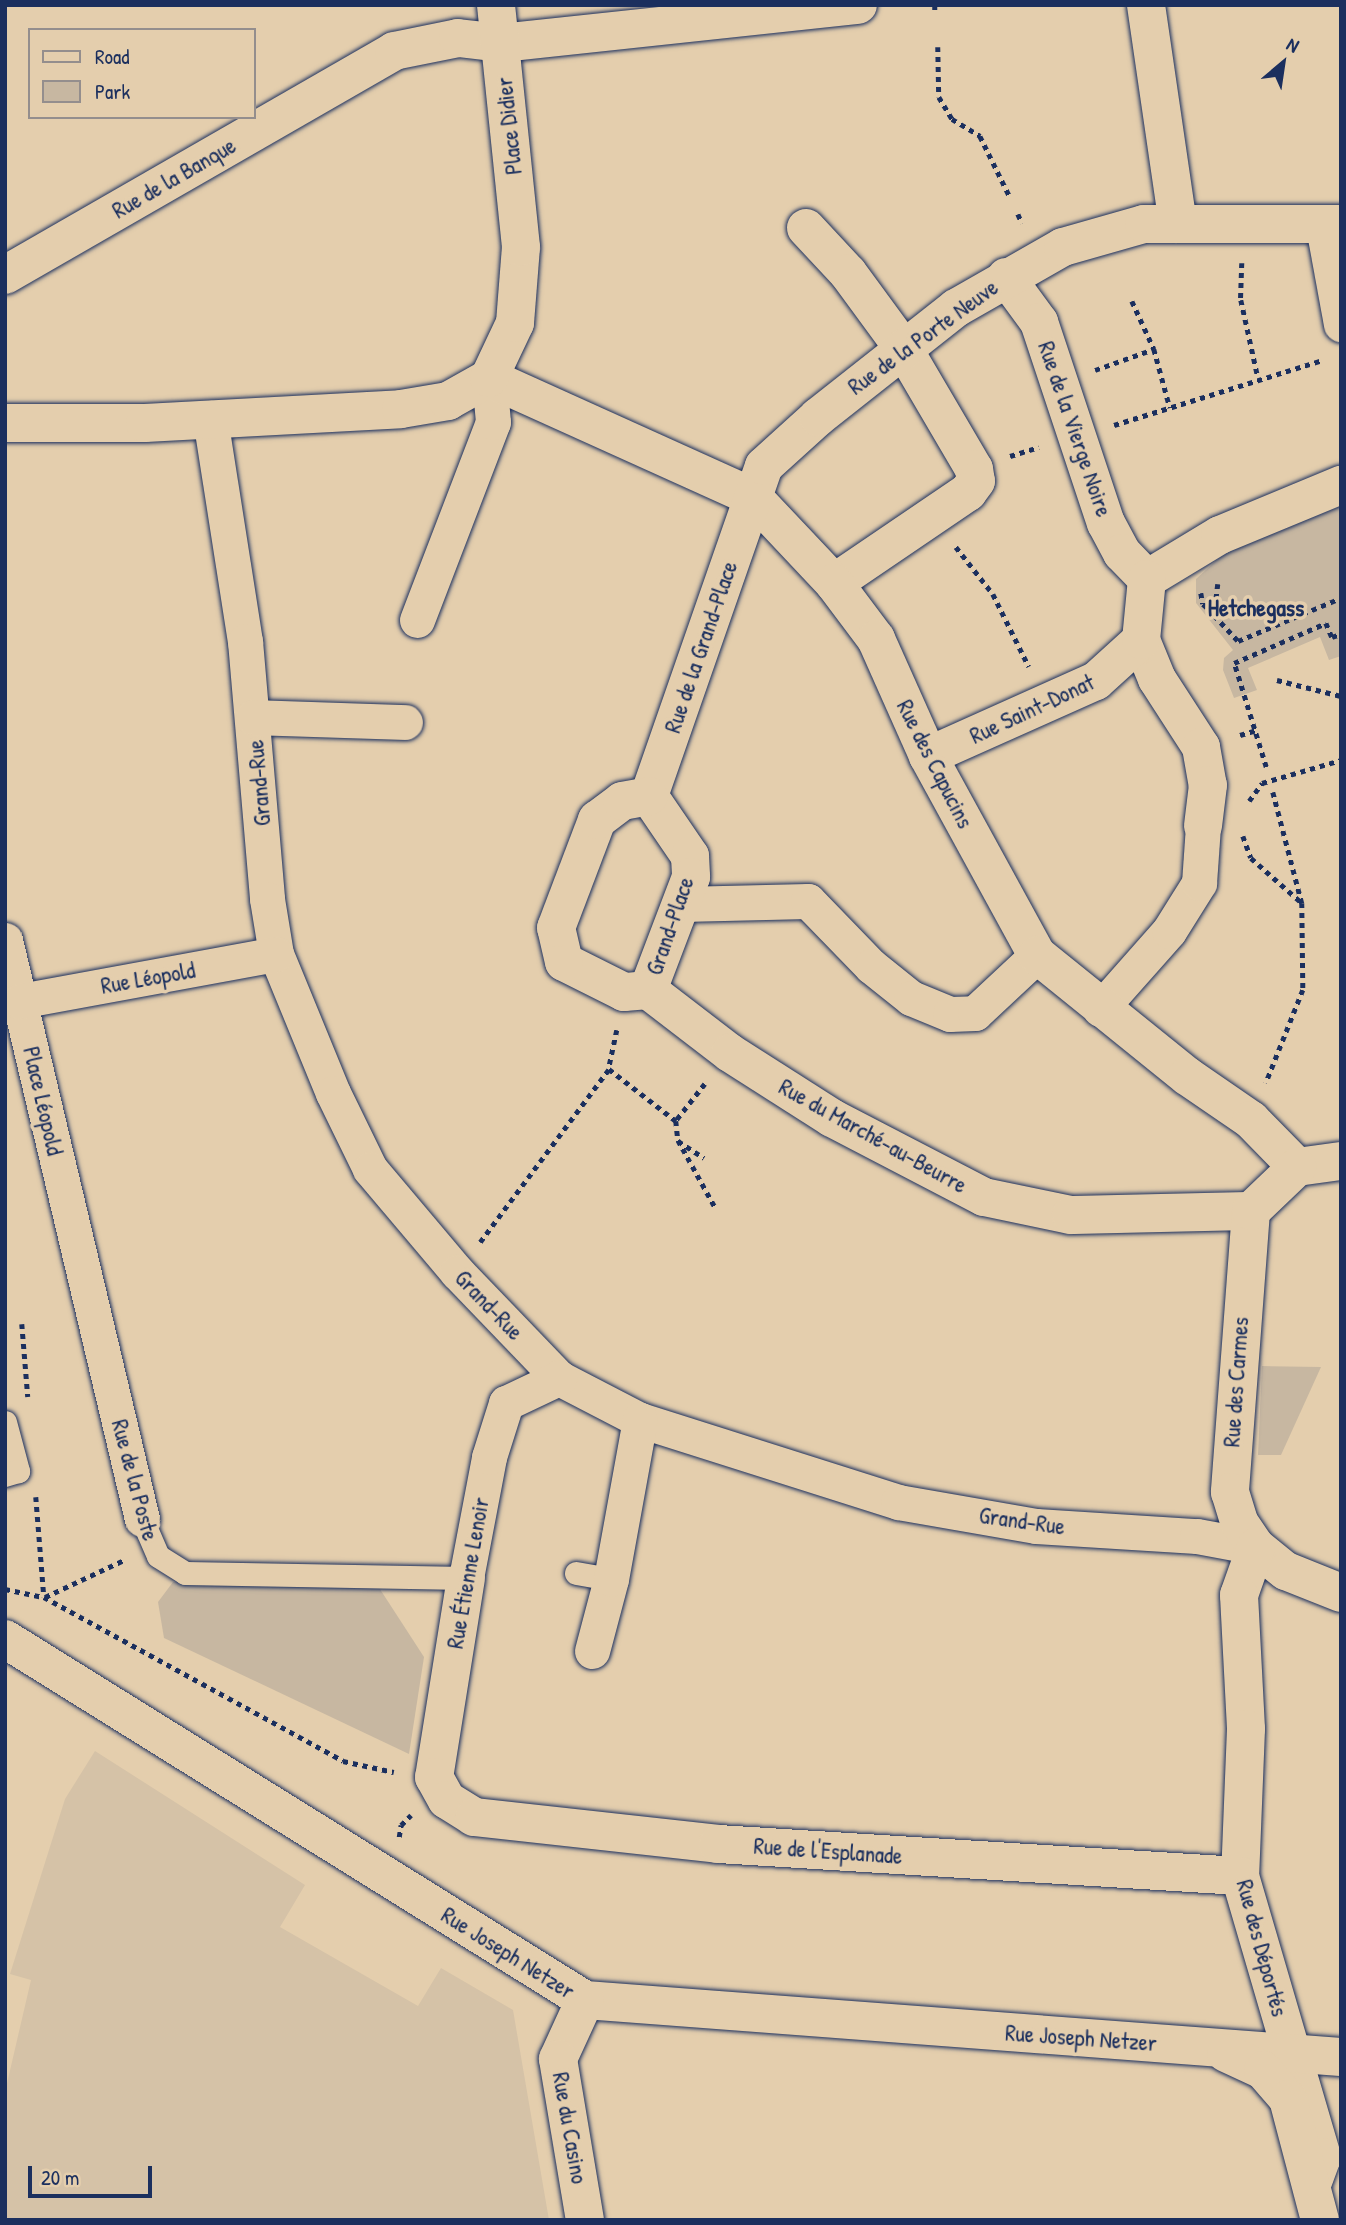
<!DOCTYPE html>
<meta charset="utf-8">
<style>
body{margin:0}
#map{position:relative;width:1346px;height:2225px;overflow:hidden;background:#e4cead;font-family:"Patrick Hand",sans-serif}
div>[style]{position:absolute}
.built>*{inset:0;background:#d5c2a7}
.green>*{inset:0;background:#c7b7a1}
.path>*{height:4.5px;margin-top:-2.25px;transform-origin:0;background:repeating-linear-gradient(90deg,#1b2f5e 0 5px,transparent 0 10px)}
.roads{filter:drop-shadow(0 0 2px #1b2f5e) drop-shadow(0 0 2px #1b2f5e)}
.service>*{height:23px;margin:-11.5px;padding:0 11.5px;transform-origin:11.5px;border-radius:11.5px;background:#e4cead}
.pedestrian>*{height:35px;margin:-17.5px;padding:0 17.5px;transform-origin:17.5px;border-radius:17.5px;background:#e4cead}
.minor>*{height:38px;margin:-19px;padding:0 19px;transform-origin:19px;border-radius:19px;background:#e4cead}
span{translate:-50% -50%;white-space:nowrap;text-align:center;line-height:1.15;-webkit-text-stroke:7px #e4cead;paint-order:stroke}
.street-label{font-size:23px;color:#1b2f5e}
.neighbourhood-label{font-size:24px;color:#1b2f5e;font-weight:700}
.frame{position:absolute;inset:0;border:7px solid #1b2f5e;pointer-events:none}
.legend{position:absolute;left:28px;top:28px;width:228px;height:91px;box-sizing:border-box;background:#e4cead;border:2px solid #948e8d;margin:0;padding:9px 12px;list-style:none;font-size:21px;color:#1b2f5e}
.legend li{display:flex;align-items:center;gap:14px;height:35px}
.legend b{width:35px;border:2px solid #948e8d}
.north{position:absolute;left:1248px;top:28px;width:70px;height:70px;-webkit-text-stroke:5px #e4cead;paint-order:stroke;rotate:29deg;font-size:19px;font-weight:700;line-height:28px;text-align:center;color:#1b2f5e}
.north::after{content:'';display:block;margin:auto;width:24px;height:32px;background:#1b2f5e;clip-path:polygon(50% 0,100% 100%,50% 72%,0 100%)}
.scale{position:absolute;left:28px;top:2166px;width:124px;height:32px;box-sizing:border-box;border:4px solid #1b2f5e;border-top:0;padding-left:9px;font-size:21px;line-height:24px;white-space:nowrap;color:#1b2f5e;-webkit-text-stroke:5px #e4cead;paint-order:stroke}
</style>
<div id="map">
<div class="built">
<i style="clip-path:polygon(95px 1751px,305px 1885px,280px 1927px,418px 2006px,441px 1968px,513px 2010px,549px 2220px,5px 2220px,5px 2092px,31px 1980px,10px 1974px,65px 1799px)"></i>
</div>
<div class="green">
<i style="clip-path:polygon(1341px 504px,1341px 656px,1329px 660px,1320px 637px,1248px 668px,1257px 690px,1234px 698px,1223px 670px,1224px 658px,1233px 650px,1196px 603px,1196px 579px,1229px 549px)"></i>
<i style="clip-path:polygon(1262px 1366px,1321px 1367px,1281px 1455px,1258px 1455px)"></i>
<i style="clip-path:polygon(173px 1582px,376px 1583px,424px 1657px,409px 1754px,164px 1638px,158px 1602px)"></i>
</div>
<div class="path">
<i style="left:935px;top:5px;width:5px;rotate:90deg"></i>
<i style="left:938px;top:47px;width:50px;rotate:88.9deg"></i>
<i style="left:939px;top:97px;width:26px;rotate:59deg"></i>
<i style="left:952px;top:119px;width:33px;rotate:31deg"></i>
<i style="left:980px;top:136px;width:68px;rotate:63.8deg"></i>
<i style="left:1018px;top:214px;width:10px;rotate:66deg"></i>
<i style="left:1242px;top:263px;width:37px;rotate:92deg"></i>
<i style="left:1241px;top:300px;width:79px;rotate:77.6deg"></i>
<i style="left:1132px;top:301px;width:53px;rotate:65.4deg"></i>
<i style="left:1154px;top:349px;width:61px;rotate:74.8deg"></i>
<i style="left:1095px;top:370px;width:63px;rotate:-19.6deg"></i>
<i style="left:1114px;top:425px;width:219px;rotate:-17.3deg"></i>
<i style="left:1010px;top:456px;width:30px;rotate:-17deg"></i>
<i style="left:956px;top:547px;width:60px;rotate:51.8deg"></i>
<i style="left:993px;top:594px;width:81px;rotate:63.7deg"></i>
<i style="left:1218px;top:584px;width:31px;rotate:97deg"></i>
<i style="left:1214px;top:615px;width:35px;rotate:47deg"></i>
<i style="left:1238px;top:641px;width:112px;rotate:-22.7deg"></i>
<i style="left:1201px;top:593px;width:11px;rotate:80deg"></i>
<i style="left:1203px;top:604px;width:15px;rotate:42deg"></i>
<i style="left:1277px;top:680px;width:66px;rotate:14deg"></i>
<i style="left:1240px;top:735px;width:17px;rotate:-17deg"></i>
<i style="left:1266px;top:767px;width:109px;rotate:-107.1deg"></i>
<i style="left:1234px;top:663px;width:100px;rotate:-23.5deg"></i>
<i style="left:1326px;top:623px;width:15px;rotate:67deg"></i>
<i style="left:1332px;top:637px;width:9px;rotate:-18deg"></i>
<i style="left:1273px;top:792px;width:115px;rotate:75.4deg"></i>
<i style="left:1249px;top:801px;width:22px;rotate:-54deg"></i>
<i style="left:1262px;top:783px;width:82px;rotate:-16.2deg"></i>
<i style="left:1243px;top:836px;width:23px;rotate:70deg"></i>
<i style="left:1251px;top:858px;width:68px;rotate:41.4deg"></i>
<i style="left:1302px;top:903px;width:87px;rotate:89.3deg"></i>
<i style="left:1303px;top:990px;width:100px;rotate:111.7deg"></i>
<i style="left:617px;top:1030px;width:40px;rotate:102deg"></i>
<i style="left:609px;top:1069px;width:85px;rotate:37.8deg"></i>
<i style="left:705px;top:1084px;width:47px;rotate:128.1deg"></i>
<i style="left:676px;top:1121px;width:19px;rotate:84deg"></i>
<i style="left:678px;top:1140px;width:77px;rotate:61.1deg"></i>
<i style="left:678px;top:1141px;width:31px;rotate:33deg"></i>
<i style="left:480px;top:1242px;width:216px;rotate:-53.3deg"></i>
<i style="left:22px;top:1324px;width:73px;rotate:85.3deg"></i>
<i style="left:36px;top:1497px;width:100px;rotate:85.4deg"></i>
<i style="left:5px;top:1589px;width:40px;rotate:12deg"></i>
<i style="left:44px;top:1597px;width:341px;rotate:28.7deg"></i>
<i style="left:343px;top:1761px;width:52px;rotate:12.2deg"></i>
<i style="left:45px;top:1597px;width:89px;rotate:-25.1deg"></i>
<i style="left:399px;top:1837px;width:12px;rotate:-81deg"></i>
<i style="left:401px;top:1825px;width:14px;rotate:-45deg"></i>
</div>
<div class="roads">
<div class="service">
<i style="left:5px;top:1422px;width:51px;rotate:75.1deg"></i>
<i style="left:18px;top:1471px;width:14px;rotate:163deg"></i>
<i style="left:142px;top:1519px;width:40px;rotate:66.6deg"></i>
<i style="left:158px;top:1556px;width:32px;rotate:32deg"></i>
<i style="left:185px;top:1573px;width:281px;rotate:1deg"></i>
<i style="left:576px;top:1573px;width:36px;rotate:10deg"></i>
</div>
<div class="pedestrian">
<i style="left:1323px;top:226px;width:100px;rotate:79.6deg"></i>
<i style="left:210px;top:418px;width:226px;rotate:81.1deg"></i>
<i style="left:245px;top:641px;width:259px;rotate:85.1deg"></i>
<i style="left:267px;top:899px;width:56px;rotate:80.7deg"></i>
<i style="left:276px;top:954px;width:150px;rotate:67.7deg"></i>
<i style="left:333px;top:1093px;width:85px;rotate:64deg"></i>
<i style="left:370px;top:1169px;width:135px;rotate:49.8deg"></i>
<i style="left:457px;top:1272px;width:147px;rotate:46.1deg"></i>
<i style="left:559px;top:1378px;width:91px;rotate:27.4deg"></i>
<i style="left:640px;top:1420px;width:271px;rotate:17.6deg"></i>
<i style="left:898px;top:1502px;width:140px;rotate:9.9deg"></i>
<i style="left:1036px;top:1526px;width:161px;rotate:3.6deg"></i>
<i style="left:1197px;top:1536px;width:60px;rotate:10.6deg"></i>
<i style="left:417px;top:620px;width:212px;rotate:-69deg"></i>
<i style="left:493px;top:422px;width:44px;rotate:-95.2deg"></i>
<i style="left:253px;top:717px;width:152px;rotate:1.9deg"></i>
<i style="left:681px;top:904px;width:127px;rotate:-1.4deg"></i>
<i style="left:808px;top:901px;width:91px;rotate:45.9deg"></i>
<i style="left:871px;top:966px;width:51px;rotate:38.7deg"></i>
<i style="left:911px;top:998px;width:42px;rotate:22.3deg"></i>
<i style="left:950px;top:1014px;width:25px;rotate:-2deg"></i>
<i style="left:975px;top:1013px;width:85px;rotate:-43.1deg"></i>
<i style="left:5px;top:940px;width:595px;rotate:76.69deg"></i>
<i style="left:20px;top:1001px;width:260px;rotate:-10.4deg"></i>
<i style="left:1100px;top:1009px;width:104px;rotate:-48.5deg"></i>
<i style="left:1169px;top:931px;width:57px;rotate:-58deg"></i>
<i style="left:1199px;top:883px;width:57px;rotate:-86deg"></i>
<i style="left:466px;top:1578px;width:123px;rotate:-79.2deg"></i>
<i style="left:489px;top:1457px;width:57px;rotate:-72.5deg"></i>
<i style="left:506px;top:1403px;width:59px;rotate:-25.3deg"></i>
<i style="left:592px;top:1651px;width:74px;rotate:-75.2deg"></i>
<i style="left:611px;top:1579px;width:162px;rotate:-79.7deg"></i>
</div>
<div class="minor">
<i style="left:1146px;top:5px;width:221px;rotate:81.7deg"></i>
<i style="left:806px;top:228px;width:62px;rotate:47deg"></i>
<i style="left:848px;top:273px;width:93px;rotate:53.7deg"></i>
<i style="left:903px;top:348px;width:140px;rotate:59.6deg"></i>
<i style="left:974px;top:469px;width:12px;rotate:81deg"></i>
<i style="left:976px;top:481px;width:14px;rotate:126deg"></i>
<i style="left:968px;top:492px;width:162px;rotate:145.8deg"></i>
<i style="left:5px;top:275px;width:449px;rotate:-29.9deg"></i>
<i style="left:394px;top:51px;width:65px;rotate:-11.5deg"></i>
<i style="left:458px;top:38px;width:43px;rotate:6.6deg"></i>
<i style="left:501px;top:43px;width:359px;rotate:-6.1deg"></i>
<i style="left:1006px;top:277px;width:56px;rotate:53.7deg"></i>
<i style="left:1039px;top:322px;width:212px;rotate:71.6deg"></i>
<i style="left:1106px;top:523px;width:34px;rotate:62deg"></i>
<i style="left:1122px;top:553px;width:36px;rotate:46deg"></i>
<i style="left:489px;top:378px;width:290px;rotate:24.3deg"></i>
<i style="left:753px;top:497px;width:118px;rotate:46.7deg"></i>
<i style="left:834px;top:583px;width:70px;rotate:53.1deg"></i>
<i style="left:876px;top:639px;width:128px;rotate:66deg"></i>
<i style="left:928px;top:756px;width:227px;rotate:61.3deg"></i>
<i style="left:1037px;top:955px;width:193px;rotate:38.9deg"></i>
<i style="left:1187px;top:1076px;width:78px;rotate:34.5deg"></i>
<i style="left:1251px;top:1120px;width:66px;rotate:45.6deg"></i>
<i style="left:5px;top:423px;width:140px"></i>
<i style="left:145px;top:423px;width:256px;rotate:-3.1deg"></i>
<i style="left:401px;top:409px;width:48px;rotate:-9.7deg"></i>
<i style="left:448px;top:401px;width:47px;rotate:-29.3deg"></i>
<i style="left:489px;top:378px;width:61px;rotate:-64.7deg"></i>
<i style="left:515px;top:323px;width:76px;rotate:-85.5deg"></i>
<i style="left:521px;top:247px;width:243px;rotate:-95.9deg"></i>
<i style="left:1147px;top:579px;width:85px;rotate:-31.1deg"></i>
<i style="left:1220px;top:535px;width:131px;rotate:-22.5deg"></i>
<i style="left:1141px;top:640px;width:42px;rotate:67.7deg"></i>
<i style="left:1157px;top:679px;width:81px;rotate:57.1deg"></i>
<i style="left:1201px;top:747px;width:39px;rotate:80deg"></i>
<i style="left:1208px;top:785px;width:41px;rotate:97deg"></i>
<i style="left:928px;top:756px;width:184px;rotate:-24.1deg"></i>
<i style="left:1096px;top:681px;width:61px;rotate:-42.3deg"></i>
<i style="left:1141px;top:640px;width:61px;rotate:-84.4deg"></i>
<i style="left:649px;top:796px;width:349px;rotate:-70.8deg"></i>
<i style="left:764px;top:466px;width:73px;rotate:-42.2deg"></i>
<i style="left:818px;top:417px;width:176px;rotate:-38.3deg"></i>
<i style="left:956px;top:308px;width:123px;rotate:-29.7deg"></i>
<i style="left:1063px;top:247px;width:84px;rotate:-15.9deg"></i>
<i style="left:1144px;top:224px;width:197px"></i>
<i style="left:649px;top:796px;width:73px;rotate:55.7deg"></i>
<i style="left:690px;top:856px;width:21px;rotate:87deg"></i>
<i style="left:691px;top:877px;width:121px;rotate:110.8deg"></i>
<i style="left:648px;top:990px;width:24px;rotate:175deg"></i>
<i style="left:624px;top:992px;width:67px;rotate:-153.4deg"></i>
<i style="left:564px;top:962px;width:35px;rotate:-103deg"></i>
<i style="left:556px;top:928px;width:116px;rotate:-69.2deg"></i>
<i style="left:597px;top:820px;width:31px;rotate:-37deg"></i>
<i style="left:622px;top:801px;width:27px;rotate:-10deg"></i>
<i style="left:648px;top:990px;width:103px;rotate:37.5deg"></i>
<i style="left:730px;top:1053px;width:121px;rotate:32.5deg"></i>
<i style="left:832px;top:1118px;width:171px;rotate:27.5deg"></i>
<i style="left:984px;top:1197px;width:89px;rotate:11.7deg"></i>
<i style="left:1071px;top:1215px;width:180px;rotate:-1.3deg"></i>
<i style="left:1297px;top:1167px;width:44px;rotate:-7.8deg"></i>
<i style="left:1251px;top:1211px;width:282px;rotate:94.3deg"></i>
<i style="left:1230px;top:1492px;width:31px;rotate:73deg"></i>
<i style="left:1239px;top:1522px;width:30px;rotate:56deg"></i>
<i style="left:1256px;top:1547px;width:38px;rotate:39deg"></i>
<i style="left:1286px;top:1571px;width:59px;rotate:21.8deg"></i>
<i style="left:1251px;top:1211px;width:64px;rotate:-43.7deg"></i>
<i style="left:1256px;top:1547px;width:51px;rotate:109.5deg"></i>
<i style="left:1239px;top:1595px;width:134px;rotate:87deg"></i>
<i style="left:1246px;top:1729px;width:147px;rotate:92.3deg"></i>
<i style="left:1240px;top:1876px;width:293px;rotate:73.7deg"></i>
<i style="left:1322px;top:2157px;width:27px;rotate:110deg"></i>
<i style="left:466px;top:1578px;width:202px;rotate:99.1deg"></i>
<i style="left:434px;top:1777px;width:26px;rotate:61deg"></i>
<i style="left:447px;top:1800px;width:32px;rotate:32deg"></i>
<i style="left:474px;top:1817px;width:245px;rotate:6.3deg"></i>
<i style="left:718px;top:1844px;width:523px;rotate:3.51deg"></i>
<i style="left:5px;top:1639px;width:683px;rotate:31.9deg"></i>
<i style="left:585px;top:2000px;width:758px;rotate:4.31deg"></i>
<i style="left:585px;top:2000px;width:65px;rotate:114.6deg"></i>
<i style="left:558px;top:2059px;width:163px;rotate:80.5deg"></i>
<i style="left:1226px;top:2053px;width:41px;rotate:24.7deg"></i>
<i style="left:1263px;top:2070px;width:38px;rotate:49deg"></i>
<i style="left:1288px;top:2099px;width:125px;rotate:75.2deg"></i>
</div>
</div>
<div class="street-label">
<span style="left:509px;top:126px;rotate:-96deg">Place Didier</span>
<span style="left:174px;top:178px;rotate:-30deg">Rue de la Banque</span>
<span style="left:923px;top:337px;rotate:-36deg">Rue de la Porte Neuve</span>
<span style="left:1075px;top:429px;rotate:71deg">Rue de la Vierge Noire</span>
<span style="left:701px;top:647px;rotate:-71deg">Rue de la Grand-Place</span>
<span style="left:1032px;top:709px;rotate:-25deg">Rue Saint-Donat</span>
<span style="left:935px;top:764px;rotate:63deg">Rue des Capucins</span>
<span style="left:259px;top:783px;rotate:-95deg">Grand-Rue</span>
<span style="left:670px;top:926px;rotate:-71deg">Grand-Place</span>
<span style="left:148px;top:978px;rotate:-10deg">Rue Léopold</span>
<span style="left:43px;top:1101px;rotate:77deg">Place Léopold</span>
<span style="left:873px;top:1136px;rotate:29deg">Rue du Marché-au-Beurre</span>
<span style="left:489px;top:1305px;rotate:46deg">Grand-Rue</span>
<span style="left:1236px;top:1382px;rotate:-86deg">Rue des Carmes</span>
<span style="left:135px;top:1480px;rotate:75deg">Rue de la Poste</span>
<span style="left:1022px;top:1521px;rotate:8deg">Grand-Rue</span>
<span style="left:468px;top:1573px;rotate:-80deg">Rue Étienne Lenoir</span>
<span style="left:828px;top:1851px;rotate:4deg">Rue de l'Esplanade</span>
<span style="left:1262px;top:1948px;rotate:75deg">Rue des Déportés</span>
<span style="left:508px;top:1953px;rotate:32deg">Rue Joseph Netzer</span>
<span style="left:1081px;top:2038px;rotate:4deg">Rue Joseph Netzer</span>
<span style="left:570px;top:2128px;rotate:80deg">Rue du Casino</span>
</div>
<div class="neighbourhood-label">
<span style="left:1256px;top:608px">Hetchegass</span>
</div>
<div class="frame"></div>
<ul class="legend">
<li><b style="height:9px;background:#e4cead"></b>Road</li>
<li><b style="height:19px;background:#c7b7a1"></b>Park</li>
</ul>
<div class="north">N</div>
<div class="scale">20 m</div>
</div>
